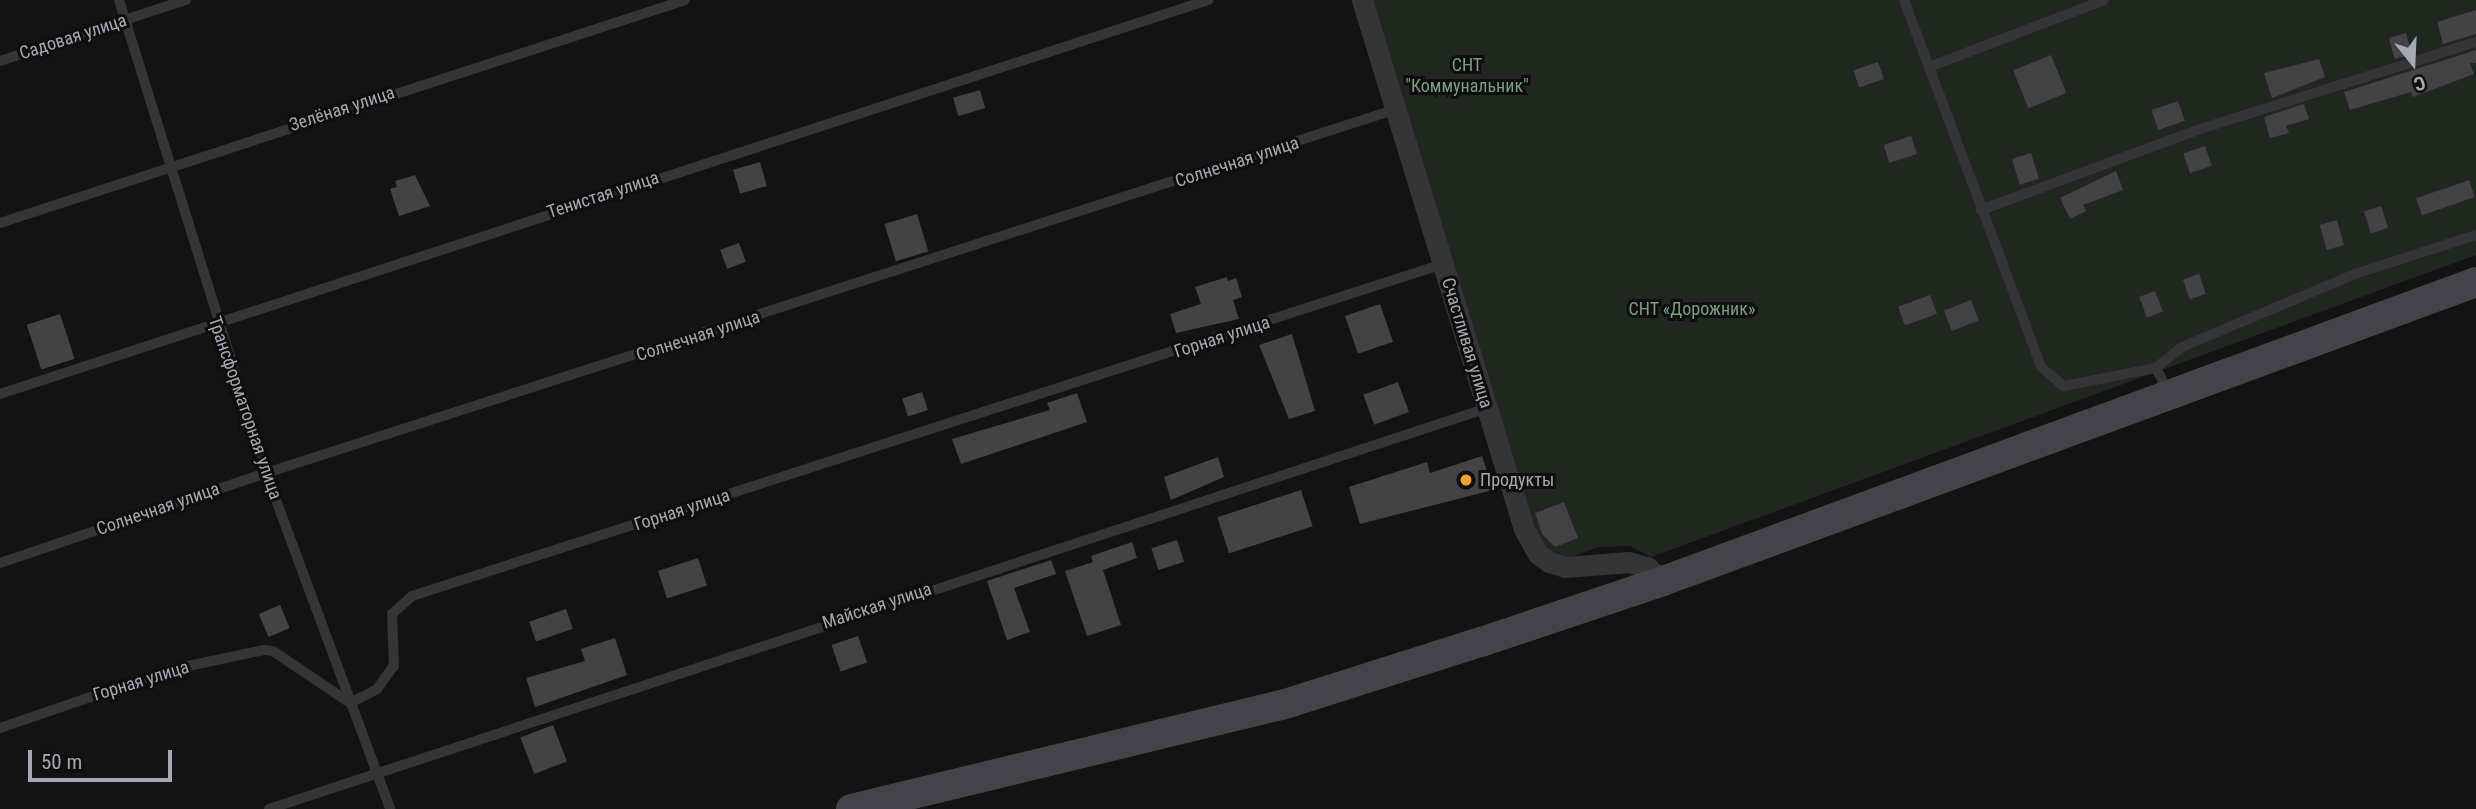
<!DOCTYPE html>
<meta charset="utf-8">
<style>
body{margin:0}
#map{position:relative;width:2476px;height:809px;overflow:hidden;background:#131314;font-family:"Roboto Condensed",sans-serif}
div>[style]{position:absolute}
.green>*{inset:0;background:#1f271f}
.building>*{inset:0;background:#424347;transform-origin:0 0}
.service>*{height:10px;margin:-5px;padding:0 5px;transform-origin:5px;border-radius:5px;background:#343539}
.minor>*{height:21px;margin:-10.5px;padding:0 10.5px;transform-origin:10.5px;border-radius:10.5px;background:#343539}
.secondary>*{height:30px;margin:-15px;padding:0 15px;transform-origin:15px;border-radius:15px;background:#424449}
.dots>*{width:19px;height:19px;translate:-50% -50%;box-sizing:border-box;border:4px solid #0e0e0f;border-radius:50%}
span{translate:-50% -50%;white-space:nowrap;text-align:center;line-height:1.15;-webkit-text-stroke:6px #0e0e0f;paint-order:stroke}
.street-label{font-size:18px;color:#a4aab4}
.park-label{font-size:18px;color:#7c9f7c}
.poi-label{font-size:18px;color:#a4aab4}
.left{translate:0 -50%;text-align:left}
.north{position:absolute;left:2378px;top:28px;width:70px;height:70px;-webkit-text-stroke:5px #0e0e0f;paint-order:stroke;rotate:162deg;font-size:19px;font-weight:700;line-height:28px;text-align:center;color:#a4aab4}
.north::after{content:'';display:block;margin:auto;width:24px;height:32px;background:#a4aab4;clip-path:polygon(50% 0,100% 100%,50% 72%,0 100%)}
.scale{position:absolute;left:28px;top:750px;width:144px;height:32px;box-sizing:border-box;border:4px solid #a4aab4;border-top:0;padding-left:9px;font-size:21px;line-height:24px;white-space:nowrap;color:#a4aab4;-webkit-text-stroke:5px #0e0e0f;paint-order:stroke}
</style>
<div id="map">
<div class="green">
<i style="clip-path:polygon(1362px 0,2476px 0,2476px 255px,1651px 557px,1630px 546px,1599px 547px,1566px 559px,1546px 555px,1529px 524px)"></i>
</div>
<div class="building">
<i style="clip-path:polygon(2476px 10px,2476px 34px,2443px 44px,2437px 22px)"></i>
<i style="left:2406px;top:33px;width:22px;height:18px;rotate:74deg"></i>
<i style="clip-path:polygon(2476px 50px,2476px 63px,2470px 63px,2474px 74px,2413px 97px,2411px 92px,2350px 110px,2344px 92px)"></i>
<i style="left:2051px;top:55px;width:41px;height:41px;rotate:68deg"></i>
<i style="clip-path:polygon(2319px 59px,2325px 77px,2272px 98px,2264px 73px)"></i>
<i style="left:1878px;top:62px;width:18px;height:26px;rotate:71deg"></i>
<i style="left:980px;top:90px;width:19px;height:28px;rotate:74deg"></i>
<i style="left:2178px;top:101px;width:21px;height:28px;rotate:71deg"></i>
<i style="clip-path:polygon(2304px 104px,2309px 119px,2286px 126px,2289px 133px,2270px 138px,2264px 117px)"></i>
<i style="left:1911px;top:136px;width:19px;height:29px;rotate:72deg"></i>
<i style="left:2205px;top:146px;width:21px;height:23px;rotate:71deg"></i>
<i style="left:2031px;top:153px;width:27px;height:20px;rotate:73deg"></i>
<i style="left:760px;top:162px;width:25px;height:28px;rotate:74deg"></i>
<i style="clip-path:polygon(2116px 171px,2123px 190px,2083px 205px,2086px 211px,2070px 219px,2060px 198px)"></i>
<i style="clip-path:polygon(415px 175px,430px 206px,399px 216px,390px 189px,397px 187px,395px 181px)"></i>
<i style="left:2469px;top:180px;width:18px;height:56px;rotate:71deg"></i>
<i style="left:2381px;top:206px;width:23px;height:18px;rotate:72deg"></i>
<i style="left:917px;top:214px;width:39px;height:34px;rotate:73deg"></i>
<i style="left:2337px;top:220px;width:26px;height:18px;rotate:74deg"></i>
<i style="left:739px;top:243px;width:20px;height:20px;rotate:70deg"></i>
<i style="left:2199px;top:274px;width:21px;height:17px;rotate:71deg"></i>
<i style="clip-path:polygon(1227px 277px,1228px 281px,1236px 278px,1242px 297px,1233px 300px,1239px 319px,1176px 333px,1170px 314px,1201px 304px,1195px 287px)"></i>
<i style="left:2155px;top:291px;width:22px;height:17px;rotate:69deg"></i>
<i style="left:1930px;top:295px;width:20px;height:34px;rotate:70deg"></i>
<i style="left:1971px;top:300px;width:22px;height:29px;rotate:69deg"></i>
<i style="left:1380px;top:304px;width:40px;height:37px;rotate:71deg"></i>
<i style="left:60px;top:314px;width:47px;height:35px;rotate:72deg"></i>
<i style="clip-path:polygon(1292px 334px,1315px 411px,1289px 419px,1259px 345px)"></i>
<i style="left:1398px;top:382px;width:32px;height:37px;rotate:70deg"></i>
<i style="left:922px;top:392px;width:19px;height:21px;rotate:72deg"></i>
<i style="clip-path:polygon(1077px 393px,1087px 422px,961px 464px,952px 439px,1050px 410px,1047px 403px)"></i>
<i style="clip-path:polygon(1482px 456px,1493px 490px,1360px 524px,1349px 487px,1427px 462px,1430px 473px)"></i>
<i style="clip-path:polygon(1218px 457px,1224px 477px,1171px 500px,1164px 477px)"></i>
<i style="left:1301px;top:490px;width:38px;height:88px;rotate:72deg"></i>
<i style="clip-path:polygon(1564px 502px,1578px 538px,1555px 547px,1542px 534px,1535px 513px)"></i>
<i style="left:1177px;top:540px;width:23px;height:27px;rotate:72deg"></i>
<i style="clip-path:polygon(1132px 542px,1137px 558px,1103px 570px,1121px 625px,1087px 636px,1065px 571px,1093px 562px,1091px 556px)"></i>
<i style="left:698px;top:558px;width:29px;height:42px;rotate:72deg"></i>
<i style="clip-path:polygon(1051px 560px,1056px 574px,1014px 588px,1030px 632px,1007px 640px,987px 581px)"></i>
<i style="left:280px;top:605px;width:25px;height:23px;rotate:67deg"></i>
<i style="left:566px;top:609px;width:21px;height:39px;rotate:71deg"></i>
<i style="left:858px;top:636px;width:28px;height:28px;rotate:71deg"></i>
<i style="clip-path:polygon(615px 638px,627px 675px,535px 707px,526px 678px,585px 661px,581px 649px)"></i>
<i style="left:553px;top:725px;width:39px;height:35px;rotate:69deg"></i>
</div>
<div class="service">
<i style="left:119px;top:0;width:495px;rotate:72.7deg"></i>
<i style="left:266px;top:473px;width:358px;rotate:69.7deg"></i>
<i style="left:1904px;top:0;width:392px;rotate:69.5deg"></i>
<i style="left:2041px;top:367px;width:30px;rotate:40deg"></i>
<i style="left:2064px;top:386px;width:94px;rotate:-11.1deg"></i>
<i style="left:2156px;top:368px;width:29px;rotate:63deg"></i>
<i style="left:0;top:61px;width:196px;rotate:-18.2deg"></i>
<i style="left:1929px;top:67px;width:187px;rotate:-20.9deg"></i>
<i style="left:1981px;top:210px;width:230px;rotate:-20.3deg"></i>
<i style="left:2197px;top:130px;width:293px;rotate:-17.5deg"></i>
<i style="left:0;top:223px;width:720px;rotate:-18.03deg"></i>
<i style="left:2156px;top:368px;width:33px;rotate:-39deg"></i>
<i style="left:2182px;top:347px;width:188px;rotate:-22.9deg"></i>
<i style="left:2355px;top:274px;width:127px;rotate:-17.9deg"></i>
<i style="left:0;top:394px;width:1271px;rotate:-18.06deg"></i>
<i style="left:0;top:563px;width:281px;rotate:-18.7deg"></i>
<i style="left:266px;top:473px;width:1187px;rotate:-17.85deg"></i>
<i style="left:0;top:728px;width:179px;rotate:-18.9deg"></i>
<i style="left:169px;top:670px;width:97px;rotate:-11.9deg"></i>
<i style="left:264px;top:650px;width:9px;rotate:6deg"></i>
<i style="left:273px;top:651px;width:93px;rotate:34deg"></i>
<i style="left:350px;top:703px;width:30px;rotate:-27deg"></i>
<i style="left:377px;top:689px;width:29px;rotate:-54deg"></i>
<i style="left:394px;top:666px;width:52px;rotate:-92.2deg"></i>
<i style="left:392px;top:614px;width:27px;rotate:-42deg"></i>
<i style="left:412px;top:596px;width:1083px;rotate:-17.85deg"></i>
<i style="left:269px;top:809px;width:1282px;rotate:-18.22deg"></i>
</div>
<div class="minor">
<i style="left:1362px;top:0;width:553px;rotate:72.97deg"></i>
<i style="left:1524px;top:529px;width:29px;rotate:61deg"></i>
<i style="left:1538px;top:554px;width:14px;rotate:36deg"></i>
<i style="left:1549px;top:562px;width:17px;rotate:17deg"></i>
<i style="left:1565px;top:567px;width:64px;rotate:-4.5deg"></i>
<i style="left:1629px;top:562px;width:19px;rotate:16deg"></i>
<i style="left:1647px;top:567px;width:21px;rotate:41deg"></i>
</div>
<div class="secondary">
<i style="left:851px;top:809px;width:443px;rotate:-13.6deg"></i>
<i style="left:1282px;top:705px;width:209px;rotate:-17.6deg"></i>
<i style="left:1481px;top:642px;width:192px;rotate:-18.5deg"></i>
<i style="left:1663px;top:581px;width:866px;rotate:-20.19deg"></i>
</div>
<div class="dots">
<i style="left:1466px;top:480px;background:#eca332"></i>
</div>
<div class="street-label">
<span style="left:73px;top:37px;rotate:-18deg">Садовая улица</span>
<span style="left:342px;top:109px;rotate:-18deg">Зелёная улица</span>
<span style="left:1237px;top:162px;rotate:-18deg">Солнечная улица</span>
<span style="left:603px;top:195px;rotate:-18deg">Тенистая улица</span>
<span style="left:698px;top:336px;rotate:-18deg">Солнечная улица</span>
<span style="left:1222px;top:337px;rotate:-18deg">Горная улица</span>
<span style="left:1467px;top:343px;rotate:73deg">Счастливая улица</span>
<span style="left:245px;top:408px;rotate:71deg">Трансформаторная улица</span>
<span style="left:158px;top:509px;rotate:-19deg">Солнечная улица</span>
<span style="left:682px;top:510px;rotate:-18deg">Горная улица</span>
<span style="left:877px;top:606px;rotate:-18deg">Майская улица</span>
<span style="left:141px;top:681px;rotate:-17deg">Горная улица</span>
</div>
<div class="park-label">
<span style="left:1467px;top:76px">СНТ<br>"Коммунальник"</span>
<span style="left:1692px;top:309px">СНТ «Дорожник»</span>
</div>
<div class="poi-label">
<span class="left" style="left:1480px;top:480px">Продукты</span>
</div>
<div class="north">С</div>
<div class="scale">50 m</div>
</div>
